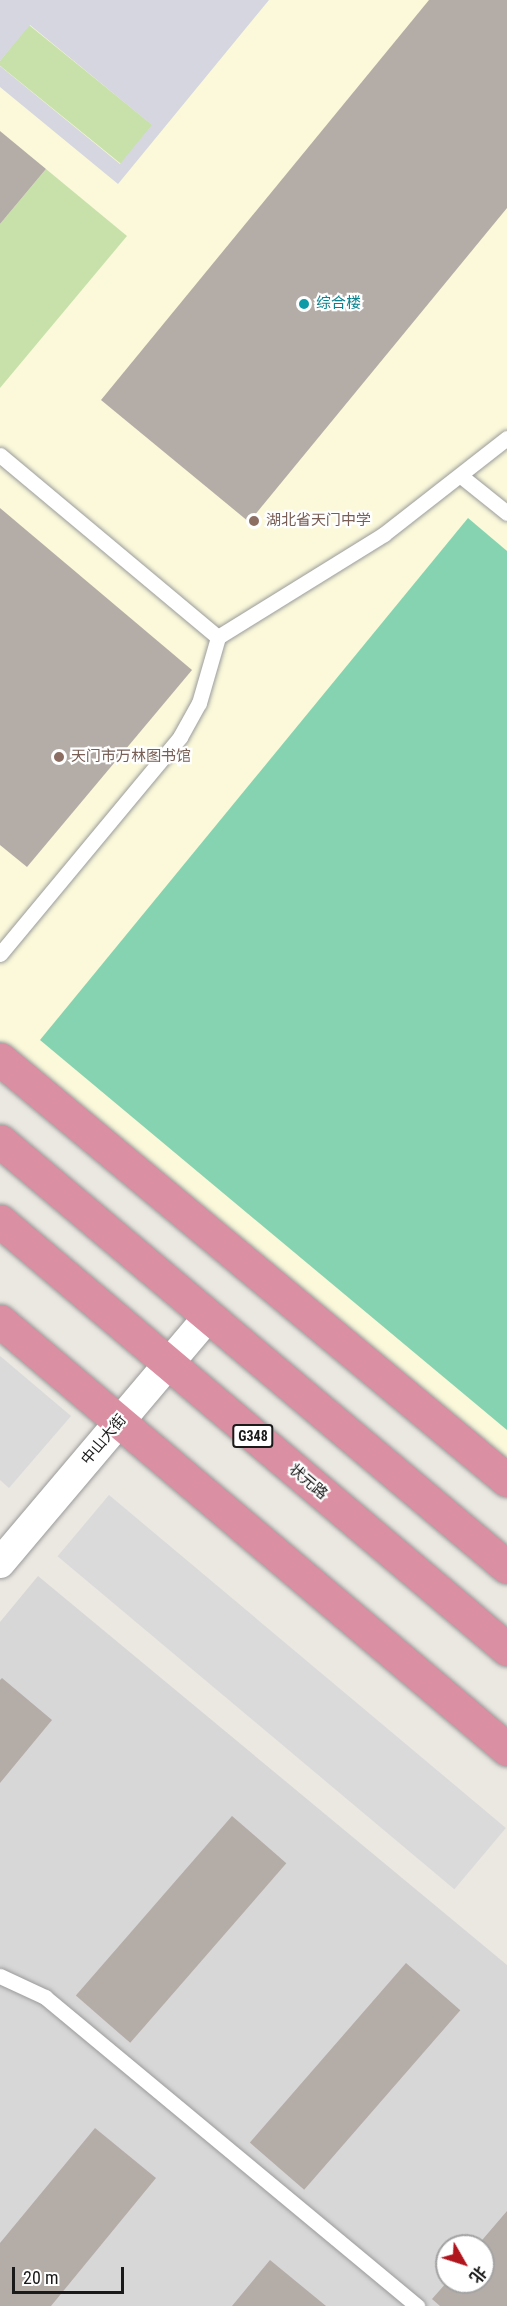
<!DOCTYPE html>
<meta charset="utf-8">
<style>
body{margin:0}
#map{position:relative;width:507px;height:2306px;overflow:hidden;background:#ebe7e1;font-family:"Roboto Condensed","Noto Sans SC",sans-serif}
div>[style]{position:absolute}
.residential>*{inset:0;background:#d8d7d7}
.education>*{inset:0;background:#fbf9da}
.grass>*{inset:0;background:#c8e1ab;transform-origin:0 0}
.pitch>*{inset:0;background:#86d3b1}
.parking>*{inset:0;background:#dadada;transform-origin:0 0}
.plaza>*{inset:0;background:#d5d6e0}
.building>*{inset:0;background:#b4aca7;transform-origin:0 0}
.roads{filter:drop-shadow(0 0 2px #9b9b9b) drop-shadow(0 0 2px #9b9b9b)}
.lane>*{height:15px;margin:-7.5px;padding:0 7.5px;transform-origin:7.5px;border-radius:7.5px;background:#fff}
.street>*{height:30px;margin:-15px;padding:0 15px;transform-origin:15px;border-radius:15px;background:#fff}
.highway>*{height:33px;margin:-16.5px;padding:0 16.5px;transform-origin:16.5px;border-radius:16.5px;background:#db8fa2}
.dots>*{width:16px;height:16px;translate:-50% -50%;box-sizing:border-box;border:3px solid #fff;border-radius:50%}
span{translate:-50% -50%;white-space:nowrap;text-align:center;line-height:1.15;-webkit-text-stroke:4.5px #fff;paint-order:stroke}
.shield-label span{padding:2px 4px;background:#fff;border:2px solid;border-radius:4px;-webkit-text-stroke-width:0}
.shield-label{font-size:14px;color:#1a1a1a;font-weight:700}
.culture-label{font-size:15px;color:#0d838f}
.left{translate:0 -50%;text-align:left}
.education-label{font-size:15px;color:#785e54}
.street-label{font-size:15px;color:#1a1a1a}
.north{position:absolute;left:435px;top:2234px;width:60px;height:60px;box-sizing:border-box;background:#fff;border:2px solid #a3a3a3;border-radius:50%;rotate:129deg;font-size:16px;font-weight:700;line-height:24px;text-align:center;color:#1a1a1a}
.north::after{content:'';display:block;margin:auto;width:21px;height:27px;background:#b0141d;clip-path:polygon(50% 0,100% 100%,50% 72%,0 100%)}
.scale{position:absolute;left:12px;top:2267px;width:112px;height:27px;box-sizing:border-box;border:3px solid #1a1a1a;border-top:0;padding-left:8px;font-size:18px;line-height:21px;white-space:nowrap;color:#1a1a1a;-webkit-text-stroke:4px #fff;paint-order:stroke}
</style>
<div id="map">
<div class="residential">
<i style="clip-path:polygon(evenodd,38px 1576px,507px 1965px,507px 2306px,0 2306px,0 1622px,38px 1576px,447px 2246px,483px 2246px,483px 2282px,447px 2282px,447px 2246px)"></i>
</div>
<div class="education">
<i style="clip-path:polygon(0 0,507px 0,507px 1463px,0 1041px)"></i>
</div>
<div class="grass">
<i style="left:29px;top:25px;width:159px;height:50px;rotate:39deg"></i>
<i style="clip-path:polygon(46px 169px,127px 236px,0 388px,0 224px)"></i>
</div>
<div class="pitch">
<i style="clip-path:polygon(468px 518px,507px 551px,507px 1430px,40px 1040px)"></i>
</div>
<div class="parking">
<i style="clip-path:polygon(0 1356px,71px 1416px,9px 1488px,0 1480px)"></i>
<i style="left:109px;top:1495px;width:518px;height:80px;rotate:40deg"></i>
</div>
<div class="plaza">
<i style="clip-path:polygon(0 0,269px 0,118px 184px,0 87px,0 66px,120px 164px,152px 125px,30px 25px,0 61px)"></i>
</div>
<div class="building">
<i style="clip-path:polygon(429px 0,507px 0,507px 208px,249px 522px,101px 400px)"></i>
<i style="clip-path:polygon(0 131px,46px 169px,0 224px)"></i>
<i style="clip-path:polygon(0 508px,192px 670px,27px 867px,0 845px)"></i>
<i style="clip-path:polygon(2px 1678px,52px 1720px,0 1783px,0 1680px)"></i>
<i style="left:232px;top:1816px;width:72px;height:238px;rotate:41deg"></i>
<i style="left:406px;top:1963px;width:72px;height:238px;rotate:41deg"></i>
<i style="clip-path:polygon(95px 2128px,156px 2178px,51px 2306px,0 2306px,0 2243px)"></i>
<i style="clip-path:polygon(507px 2211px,507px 2306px,440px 2306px,432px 2299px,447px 2282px,483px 2282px,483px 2246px,477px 2246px)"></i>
<i style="clip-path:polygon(270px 2260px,326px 2306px,232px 2306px)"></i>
</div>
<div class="roads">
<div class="lane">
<i style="left:0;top:455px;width:284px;rotate:39.9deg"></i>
<i style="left:461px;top:476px;width:59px;rotate:38.8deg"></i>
<i style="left:0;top:954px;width:282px;rotate:-50.3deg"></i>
<i style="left:180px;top:737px;width:39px;rotate:-61deg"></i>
<i style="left:199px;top:703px;width:69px;rotate:-73.9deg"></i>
<i style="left:218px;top:637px;width:195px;rotate:-31.8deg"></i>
<i style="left:384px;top:534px;width:156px;rotate:-38deg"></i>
<i style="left:0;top:1976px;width:50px;rotate:25deg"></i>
<i style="left:45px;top:1997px;width:484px;rotate:39.7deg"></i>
</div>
<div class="street">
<i style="left:0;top:1563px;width:321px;rotate:-49.8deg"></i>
</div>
<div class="highway">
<i style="left:0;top:1059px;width:659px;rotate:39.71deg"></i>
<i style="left:0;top:1141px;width:662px;rotate:40.04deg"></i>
<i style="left:0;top:1221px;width:664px;rotate:40.17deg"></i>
<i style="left:0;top:1321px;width:664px;rotate:40.17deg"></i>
</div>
</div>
<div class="dots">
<i style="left:304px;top:304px;background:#0f9aa8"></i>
<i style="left:254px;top:521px;background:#8d6e63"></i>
<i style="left:59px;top:757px;background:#8d6e63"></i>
</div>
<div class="shield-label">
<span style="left:253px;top:1436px">G348</span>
</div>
<div class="culture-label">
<span class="left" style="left:316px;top:304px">综合楼</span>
</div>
<div class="education-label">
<span class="left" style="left:266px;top:521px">湖北省天门中学</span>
<span class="left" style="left:71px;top:757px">天门市万林图书馆</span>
</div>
<div class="street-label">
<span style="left:104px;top:1440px;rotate:-50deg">中山大街</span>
<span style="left:308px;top:1482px;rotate:40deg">状元路</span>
</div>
<div class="north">北</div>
<div class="scale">20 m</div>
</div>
